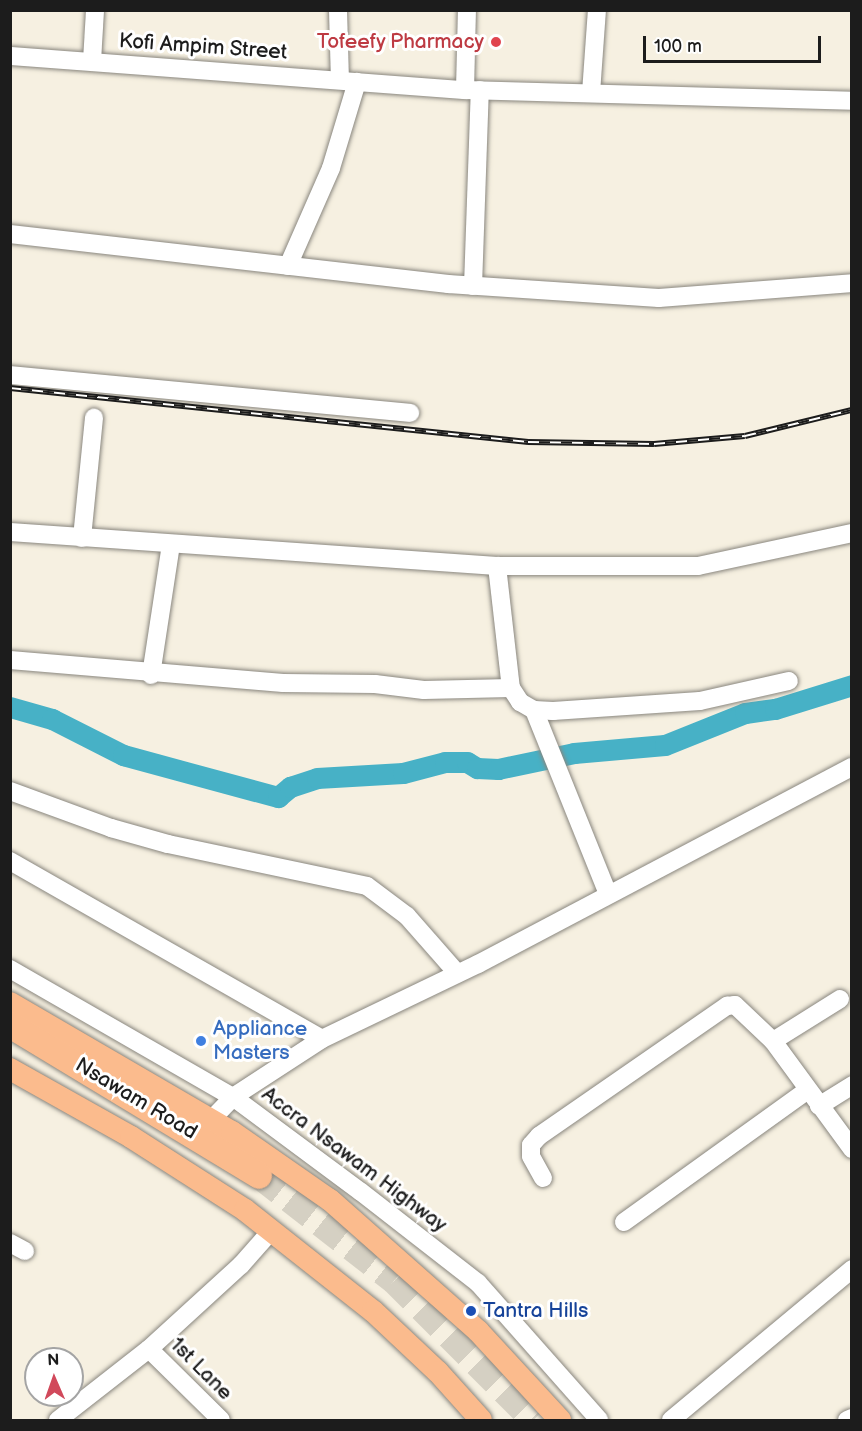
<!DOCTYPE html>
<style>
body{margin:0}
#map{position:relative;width:862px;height:1431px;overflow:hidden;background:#f6f0e1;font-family:"Balsamiq Sans",sans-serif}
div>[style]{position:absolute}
.river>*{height:21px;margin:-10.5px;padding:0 10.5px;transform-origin:10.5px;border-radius:10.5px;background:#47b1c6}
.highway-tunnel>*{height:26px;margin-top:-13px;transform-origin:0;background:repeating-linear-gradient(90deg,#d5d0c3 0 26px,transparent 0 39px)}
.roads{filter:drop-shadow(0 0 2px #89867e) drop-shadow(0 0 2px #89867e)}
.minor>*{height:18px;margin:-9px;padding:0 9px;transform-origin:9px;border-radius:9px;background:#fff}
.major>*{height:22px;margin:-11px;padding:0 11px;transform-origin:11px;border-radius:11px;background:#fbbb8d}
.highway>*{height:26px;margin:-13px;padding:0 13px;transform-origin:13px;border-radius:13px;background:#fbbb8d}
.rail>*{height:6px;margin-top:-3px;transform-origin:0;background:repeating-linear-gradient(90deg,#fff 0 11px,#1c1c1c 0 22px);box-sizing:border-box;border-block:2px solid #1c1c1c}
.dots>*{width:16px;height:16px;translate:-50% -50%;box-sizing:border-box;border:3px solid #fff;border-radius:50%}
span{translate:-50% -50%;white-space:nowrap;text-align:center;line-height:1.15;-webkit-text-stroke:6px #fff;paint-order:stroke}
.health-label{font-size:21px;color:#be3a42}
.right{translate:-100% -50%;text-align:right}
.street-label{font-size:21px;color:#1c1c1c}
.shop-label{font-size:21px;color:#366cbe}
.left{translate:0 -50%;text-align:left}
.transit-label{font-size:21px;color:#164399}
.frame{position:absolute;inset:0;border:12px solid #1c1c1c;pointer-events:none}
.north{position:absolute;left:24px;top:1347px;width:60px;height:60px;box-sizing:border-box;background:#fff;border:2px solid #a4a4a4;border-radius:50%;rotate:358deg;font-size:16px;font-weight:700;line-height:24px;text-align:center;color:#1c1c1c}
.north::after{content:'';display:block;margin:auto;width:21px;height:27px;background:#d1495b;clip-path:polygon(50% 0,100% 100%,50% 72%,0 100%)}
.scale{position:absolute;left:643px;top:36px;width:178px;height:27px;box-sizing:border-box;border:3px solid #1c1c1c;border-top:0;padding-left:8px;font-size:18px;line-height:21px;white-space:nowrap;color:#1c1c1c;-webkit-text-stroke:4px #fff;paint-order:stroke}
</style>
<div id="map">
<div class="river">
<i style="left:10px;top:707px;width:44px;rotate:15.9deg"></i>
<i style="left:52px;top:719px;width:80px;rotate:26.9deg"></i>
<i style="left:123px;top:755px;width:161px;rotate:15.2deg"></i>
<i style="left:278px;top:797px;width:16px;rotate:-40deg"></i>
<i style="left:290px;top:787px;width:28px;rotate:-18deg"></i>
<i style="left:317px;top:778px;width:86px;rotate:-3.3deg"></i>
<i style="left:403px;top:773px;width:43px;rotate:-14.7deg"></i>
<i style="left:445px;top:762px;width:22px"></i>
<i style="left:467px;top:762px;width:12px;rotate:31deg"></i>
<i style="left:477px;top:768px;width:21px;rotate:3deg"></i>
<i style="left:498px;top:769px;width:78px;rotate:-11.9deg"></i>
<i style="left:574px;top:753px;width:91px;rotate:-5deg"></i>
<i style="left:665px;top:745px;width:86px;rotate:-21.8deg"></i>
<i style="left:745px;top:713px;width:30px;rotate:-8deg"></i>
<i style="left:775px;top:709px;width:81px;rotate:-17.3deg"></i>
</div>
<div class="highway-tunnel">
<i style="left:259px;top:1176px;width:171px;rotate:37.9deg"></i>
<i style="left:394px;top:1281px;width:197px;rotate:45deg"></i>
</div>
<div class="roads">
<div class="minor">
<i style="left:338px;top:10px;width:70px;rotate:88.4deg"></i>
<i style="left:10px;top:56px;width:456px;rotate:4.3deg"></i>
<i style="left:465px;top:90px;width:387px;rotate:1.6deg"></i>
<i style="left:92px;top:61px;width:51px;rotate:-86.6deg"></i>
<i style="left:465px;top:90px;width:80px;rotate:-88.6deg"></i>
<i style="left:591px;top:93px;width:83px;rotate:-85.9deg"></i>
<i style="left:10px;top:234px;width:441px;rotate:6.5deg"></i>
<i style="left:448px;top:284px;width:211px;rotate:3.8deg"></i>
<i style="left:659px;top:298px;width:194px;rotate:-4.4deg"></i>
<i style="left:288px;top:266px;width:107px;rotate:-66.3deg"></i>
<i style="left:331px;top:168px;width:90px;rotate:-73.2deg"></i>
<i style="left:473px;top:286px;width:196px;rotate:-88deg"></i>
<i style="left:10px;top:375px;width:402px;rotate:5.4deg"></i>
<i style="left:10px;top:532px;width:488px;rotate:4deg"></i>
<i style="left:497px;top:566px;width:201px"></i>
<i style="left:698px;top:566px;width:157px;rotate:-12.1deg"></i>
<i style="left:82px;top:538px;width:121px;rotate:-84.3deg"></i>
<i style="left:497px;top:566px;width:123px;rotate:83.5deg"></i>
<i style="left:10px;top:660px;width:274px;rotate:4.8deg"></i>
<i style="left:283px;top:683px;width:92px;rotate:0.6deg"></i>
<i style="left:375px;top:684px;width:49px;rotate:7deg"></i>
<i style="left:424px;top:690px;width:87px;rotate:-1.3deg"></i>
<i style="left:511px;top:688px;width:17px;rotate:57deg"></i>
<i style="left:520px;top:702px;width:16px;rotate:30deg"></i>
<i style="left:534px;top:710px;width:19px;rotate:3deg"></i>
<i style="left:553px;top:711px;width:147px;rotate:-3.9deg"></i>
<i style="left:700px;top:701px;width:91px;rotate:-12.7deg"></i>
<i style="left:151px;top:675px;width:132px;rotate:-81.3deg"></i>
<i style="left:534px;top:710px;width:196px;rotate:68.1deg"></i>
<i style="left:10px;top:791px;width:108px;rotate:20.1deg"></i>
<i style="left:111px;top:828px;width:59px;rotate:15.7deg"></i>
<i style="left:168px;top:844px;width:203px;rotate:11.9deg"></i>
<i style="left:367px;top:886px;width:50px;rotate:36.9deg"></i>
<i style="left:407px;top:916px;width:76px;rotate:48.7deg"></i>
<i style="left:10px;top:861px;width:359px;rotate:29.7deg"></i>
<i style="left:10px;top:969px;width:257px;rotate:29.9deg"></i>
<i style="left:233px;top:1097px;width:159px;rotate:36.6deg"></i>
<i style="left:361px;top:1192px;width:148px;rotate:37.9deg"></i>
<i style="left:478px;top:1283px;width:183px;rotate:48.5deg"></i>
<i style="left:773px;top:1041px;width:79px;rotate:-32.1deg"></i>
<i style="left:819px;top:1106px;width:39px;rotate:-32deg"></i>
<i style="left:211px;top:1120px;width:32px;rotate:-46deg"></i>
<i style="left:233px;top:1097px;width:106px;rotate:-33.1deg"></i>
<i style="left:322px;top:1039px;width:173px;rotate:-25.7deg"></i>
<i style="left:478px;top:964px;width:423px;rotate:-27.8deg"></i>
<i style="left:543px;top:1178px;width:25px;rotate:-119deg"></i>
<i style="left:531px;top:1156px;width:11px;rotate:-90deg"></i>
<i style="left:531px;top:1145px;width:12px;rotate:-48deg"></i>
<i style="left:539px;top:1136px;width:229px;rotate:-34.7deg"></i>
<i style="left:727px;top:1006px;width:8px;rotate:-7deg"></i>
<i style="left:735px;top:1005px;width:52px;rotate:43.5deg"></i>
<i style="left:773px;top:1041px;width:134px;rotate:53.8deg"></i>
<i style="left:624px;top:1222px;width:226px;rotate:-35.7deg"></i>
<i style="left:10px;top:1243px;width:17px;rotate:28deg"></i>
<i style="left:149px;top:1349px;width:101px;rotate:44.6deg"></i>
<i style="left:58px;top:1420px;width:115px;rotate:-38deg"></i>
<i style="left:149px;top:1349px;width:125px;rotate:-42.4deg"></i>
<i style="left:241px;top:1265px;width:47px;rotate:-48.5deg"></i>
<i style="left:671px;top:1420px;width:236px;rotate:-39.8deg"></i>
<i style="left:847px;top:1420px;width:5px;rotate:-22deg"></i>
</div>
<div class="major">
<i style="left:10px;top:1003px;width:257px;rotate:30.2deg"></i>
<i style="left:232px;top:1132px;width:119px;rotate:34.8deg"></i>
<i style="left:330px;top:1200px;width:198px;rotate:41.5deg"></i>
<i style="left:478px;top:1331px;width:121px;rotate:47.3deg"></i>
<i style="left:10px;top:1069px;width:139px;rotate:29.3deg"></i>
<i style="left:131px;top:1137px;width:135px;rotate:32.6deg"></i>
<i style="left:245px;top:1210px;width:163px;rotate:38.3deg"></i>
<i style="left:373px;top:1311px;width:89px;rotate:43.2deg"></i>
<i style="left:438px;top:1372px;width:64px;rotate:48.1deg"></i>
</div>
<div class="highway">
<i style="left:10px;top:1025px;width:291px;rotate:31.2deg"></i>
</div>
</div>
<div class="rail">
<i style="left:10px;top:388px;width:521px;rotate:5.95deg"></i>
<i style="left:528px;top:442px;width:126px;rotate:0.9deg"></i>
<i style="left:654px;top:444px;width:91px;rotate:-5deg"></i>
<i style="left:745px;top:436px;width:110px;rotate:-13.7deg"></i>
</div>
<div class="dots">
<i style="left:496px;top:42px;background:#e0444e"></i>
<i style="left:201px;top:1041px;background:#3f7fe0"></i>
<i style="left:471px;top:1311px;background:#1a4fb4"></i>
</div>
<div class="health-label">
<span class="right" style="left:484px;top:42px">Tofeefy Pharmacy</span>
</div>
<div class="street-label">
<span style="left:203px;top:47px;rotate:4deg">Kofi Ampim Street</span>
<span style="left:136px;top:1099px;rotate:31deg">Nsawam Road</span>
<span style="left:354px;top:1160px;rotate:37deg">Accra Nsawam Highway</span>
<span style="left:201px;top:1369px;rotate:45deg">1st Lane</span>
</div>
<div class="shop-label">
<span class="left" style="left:213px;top:1041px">Appliance<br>Masters</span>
</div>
<div class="transit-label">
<span class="left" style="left:483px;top:1311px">Tantra Hills</span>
</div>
<div class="frame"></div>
<div class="north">N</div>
<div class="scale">100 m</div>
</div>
